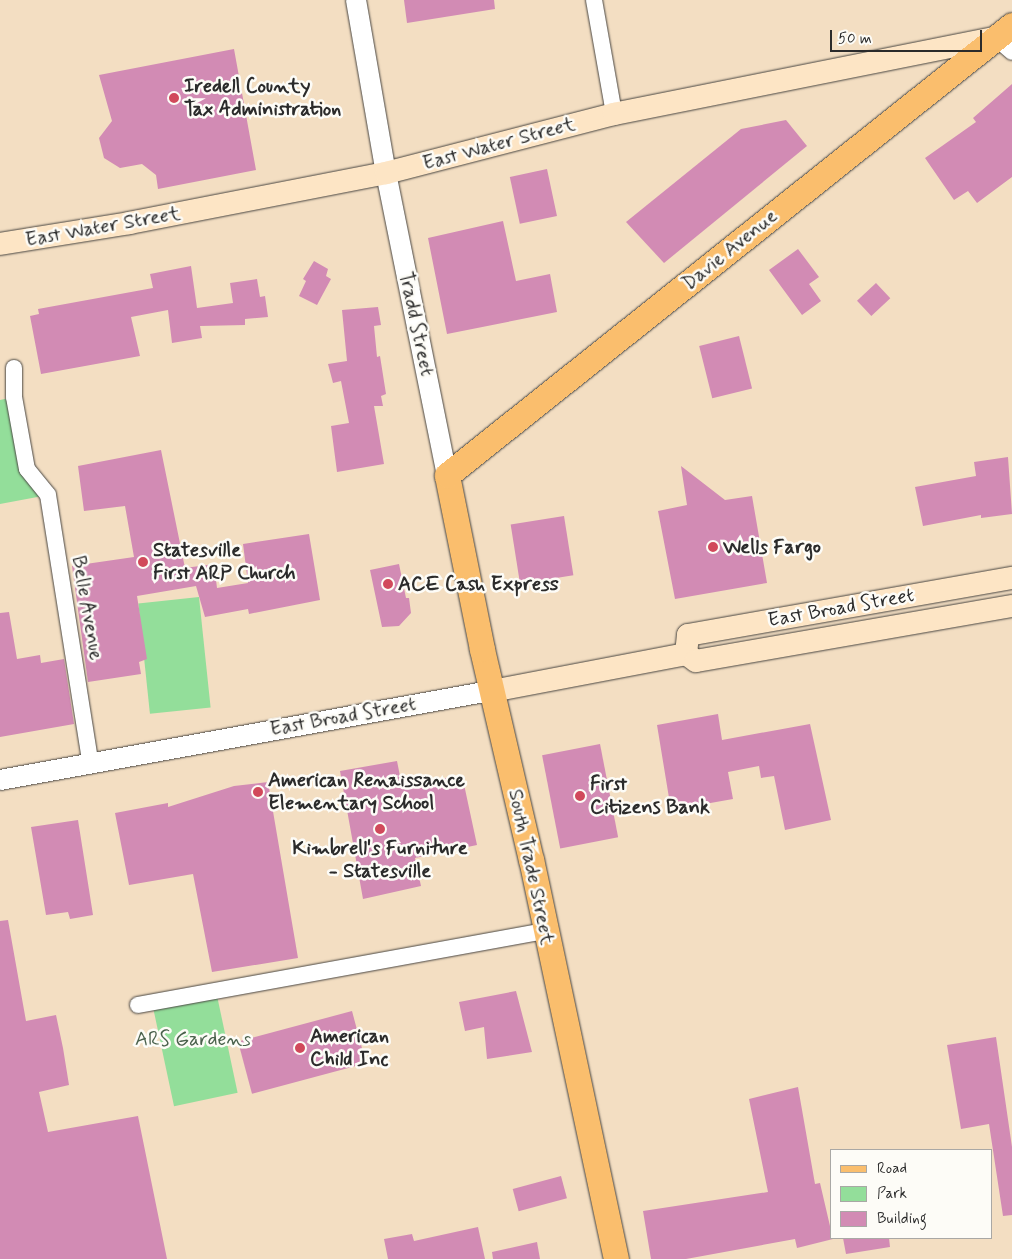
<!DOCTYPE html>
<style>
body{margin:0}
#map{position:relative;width:1012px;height:1259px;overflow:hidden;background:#f3dec2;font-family:Mynerve,sans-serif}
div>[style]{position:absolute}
.green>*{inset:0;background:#93de9a;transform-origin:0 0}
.building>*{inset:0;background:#d28bb4;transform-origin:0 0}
.roads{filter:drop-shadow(0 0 1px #494642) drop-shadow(0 0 1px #494642)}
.minor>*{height:16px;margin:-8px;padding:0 8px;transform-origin:8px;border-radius:8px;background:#fff}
.tertiary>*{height:20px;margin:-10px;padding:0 10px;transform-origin:10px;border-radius:10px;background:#fff}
.secondary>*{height:22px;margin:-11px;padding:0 11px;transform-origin:11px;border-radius:11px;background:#fde5c5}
.primary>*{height:25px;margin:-12.5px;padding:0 12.5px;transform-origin:12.5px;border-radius:12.5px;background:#fabe6d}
.dots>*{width:14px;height:14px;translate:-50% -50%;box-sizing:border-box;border:2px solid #fdfcf7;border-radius:50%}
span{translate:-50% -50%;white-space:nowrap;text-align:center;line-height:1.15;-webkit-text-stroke:5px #fdfcf7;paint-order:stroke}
.poi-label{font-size:20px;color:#2b2b2b;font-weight:700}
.left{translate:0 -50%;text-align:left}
.street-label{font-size:20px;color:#2b2b2b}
.park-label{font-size:20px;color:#4a614c}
.legend{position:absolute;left:830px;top:1149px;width:162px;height:90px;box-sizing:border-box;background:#fdfcf7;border:1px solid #a9a8a5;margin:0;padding:6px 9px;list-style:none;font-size:15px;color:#2b2b2b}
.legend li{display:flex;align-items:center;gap:10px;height:25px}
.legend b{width:25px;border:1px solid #a9a8a5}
.scale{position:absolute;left:830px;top:30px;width:152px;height:22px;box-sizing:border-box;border:2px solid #2b2b2b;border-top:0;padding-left:6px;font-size:15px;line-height:18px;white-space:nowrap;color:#2b2b2b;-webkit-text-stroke:4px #fdfcf7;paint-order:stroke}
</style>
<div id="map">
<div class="green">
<i style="clip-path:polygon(14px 397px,23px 452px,48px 495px,0 504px,0 400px)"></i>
<i style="left:199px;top:597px;width:111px;height:61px;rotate:84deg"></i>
<i style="left:216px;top:991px;width:104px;height:65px;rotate:78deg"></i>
</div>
<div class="building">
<i style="clip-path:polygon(404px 0,494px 0,495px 9px,407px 23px)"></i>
<i style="clip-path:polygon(234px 49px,256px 170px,158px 189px,156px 175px,142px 164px,120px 168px,104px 158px,99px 138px,112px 121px,99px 75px)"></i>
<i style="clip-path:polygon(1012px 84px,1012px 177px,977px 203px,968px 191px,954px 200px,925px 158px,976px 122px,973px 118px)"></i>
<i style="clip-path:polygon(786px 120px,807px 146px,664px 263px,626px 222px,741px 129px)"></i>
<i style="left:547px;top:169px;width:48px;height:38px;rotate:78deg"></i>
<i style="clip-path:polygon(503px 221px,516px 281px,550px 274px,557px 312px,447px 334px,428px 238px)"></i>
<i style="clip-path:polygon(798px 249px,819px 277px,809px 284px,821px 301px,802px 315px,769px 270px)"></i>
<i style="clip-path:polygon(314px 261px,328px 269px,326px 276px,331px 279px,317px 305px,299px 296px,306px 281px,303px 279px)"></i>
<i style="clip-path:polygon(191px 266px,197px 308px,233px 303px,230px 283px,257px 279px,260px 297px,265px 296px,268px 317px,245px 319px,245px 325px,200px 326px,202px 338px,172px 343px,168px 310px,131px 317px,140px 356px,41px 374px,30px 316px,39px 314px,38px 309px,153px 288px,150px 274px)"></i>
<i style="left:876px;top:283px;width:21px;height:26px;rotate:47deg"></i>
<i style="clip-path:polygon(378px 307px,381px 325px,374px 326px,377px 357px,380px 356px,386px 394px,381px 396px,383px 406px,374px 406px,384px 464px,337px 472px,331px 426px,349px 423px,341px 381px,333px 383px,328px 364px,347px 361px,342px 310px)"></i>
<i style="left:739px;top:336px;width:54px;height:41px;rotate:76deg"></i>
<i style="clip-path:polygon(161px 450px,185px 568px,214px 564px,217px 588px,248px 583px,243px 544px,309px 534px,320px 600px,249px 614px,248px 609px,205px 617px,196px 586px,137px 596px,147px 659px,139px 662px,141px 674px,88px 682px,72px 566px,134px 557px,125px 506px,84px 511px,78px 466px)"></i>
<i style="clip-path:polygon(1008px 457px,1012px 514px,981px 518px,981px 515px,923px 526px,915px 487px,976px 476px,974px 462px)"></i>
<i style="clip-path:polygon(681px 466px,725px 500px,752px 496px,767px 583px,675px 599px,658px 511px,687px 505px)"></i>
<i style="left:564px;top:516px;width:60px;height:54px;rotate:81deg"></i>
<i style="clip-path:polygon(399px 564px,406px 598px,409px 598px,411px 613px,399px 626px,382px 627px,370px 570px)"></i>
<i style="clip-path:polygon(9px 612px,17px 659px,40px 655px,41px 663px,64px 659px,74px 724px,0 737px,0 613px)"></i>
<i style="clip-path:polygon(718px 714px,722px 740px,810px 724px,831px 820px,785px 830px,774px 776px,761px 778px,759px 766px,728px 772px,733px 799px,671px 810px,657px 725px)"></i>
<i style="left:600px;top:744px;width:95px;height:59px;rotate:79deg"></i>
<i style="clip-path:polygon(397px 761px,402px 786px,462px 775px,477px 845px,415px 858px,421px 886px,363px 899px,340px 771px)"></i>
<i style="clip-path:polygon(268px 782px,298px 958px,212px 972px,193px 874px,129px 885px,115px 813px,168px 803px,168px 807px,234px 786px)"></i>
<i style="clip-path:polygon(78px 820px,93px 915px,70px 919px,68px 912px,46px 915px,31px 827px)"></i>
<i style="clip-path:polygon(8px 920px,26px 1021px,56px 1015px,63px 1048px,69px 1085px,39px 1092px,48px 1132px,138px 1116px,167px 1259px,0 1259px,0 921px)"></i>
<i style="clip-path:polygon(516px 991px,532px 1052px,487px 1059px,484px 1027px,465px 1031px,459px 1002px)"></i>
<i style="left:352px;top:1011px;width:54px;height:118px;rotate:75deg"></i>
<i style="clip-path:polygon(996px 1037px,1012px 1147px,1012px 1215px,1003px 1216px,989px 1124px,961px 1129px,947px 1045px)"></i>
<i style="clip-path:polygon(798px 1087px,815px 1184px,820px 1183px,833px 1239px,797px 1248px,795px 1239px,686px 1259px,651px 1259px,643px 1211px,768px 1192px,749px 1099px)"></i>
<i style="left:561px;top:1176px;width:23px;height:50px;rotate:75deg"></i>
<i style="clip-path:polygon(478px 1227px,485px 1259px,388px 1259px,384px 1239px,412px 1234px,414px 1241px)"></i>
<i style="clip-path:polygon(843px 1238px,889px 1238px,890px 1247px,846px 1254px)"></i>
<i style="clip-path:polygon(537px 1242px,540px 1259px,493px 1259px,492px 1252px)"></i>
</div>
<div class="roads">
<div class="minor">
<i style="left:594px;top:0;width:116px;rotate:80deg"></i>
<i style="left:996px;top:38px;width:21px;rotate:41deg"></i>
<i style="left:14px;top:368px;width:29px;rotate:90deg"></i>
<i style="left:14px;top:397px;width:73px;rotate:79.8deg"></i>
<i style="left:27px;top:469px;width:33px;rotate:51deg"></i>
<i style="left:48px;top:495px;width:269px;rotate:81deg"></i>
<i style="left:138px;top:1005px;width:413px;rotate:-10.3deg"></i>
</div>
<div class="tertiary">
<i style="left:356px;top:0;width:176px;rotate:80.2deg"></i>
<i style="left:386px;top:173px;width:308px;rotate:78.6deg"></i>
<i style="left:0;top:780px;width:500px;rotate:-10.3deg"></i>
</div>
<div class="secondary">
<i style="left:0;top:244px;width:131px;rotate:-9.2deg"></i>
<i style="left:129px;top:223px;width:262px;rotate:-11deg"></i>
<i style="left:386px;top:173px;width:236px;rotate:-14.5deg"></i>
<i style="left:614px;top:114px;width:389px;rotate:-11.3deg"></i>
<i style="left:686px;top:654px;width:19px;rotate:-84deg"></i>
<i style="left:688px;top:635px;width:329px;rotate:-10deg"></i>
<i style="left:492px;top:691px;width:197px;rotate:-10.8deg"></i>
<i style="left:686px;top:654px;width:12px;rotate:35deg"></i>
<i style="left:696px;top:661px;width:321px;rotate:-9.9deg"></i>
</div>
<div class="primary">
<i style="left:616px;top:1259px;width:408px;rotate:-102deg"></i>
<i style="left:531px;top:860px;width:217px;rotate:-103.1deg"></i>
<i style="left:482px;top:649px;width:177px;rotate:-101.4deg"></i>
<i style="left:447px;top:475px;width:722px;rotate:-38.54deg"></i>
</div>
</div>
<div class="dots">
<i style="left:174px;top:98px;background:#d1495b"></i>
<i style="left:713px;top:547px;background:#d1495b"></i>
<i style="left:143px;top:562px;background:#d1495b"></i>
<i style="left:388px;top:584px;background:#d1495b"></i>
<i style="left:258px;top:792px;background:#d1495b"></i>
<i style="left:580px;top:796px;background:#d1495b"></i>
<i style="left:380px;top:829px;background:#d1495b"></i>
<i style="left:300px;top:1048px;background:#d1495b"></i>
</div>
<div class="poi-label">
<span class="left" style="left:184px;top:98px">Iredell County<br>Tax Administration</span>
<span class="left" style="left:723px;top:547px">Wells Fargo</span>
<span class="left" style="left:153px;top:562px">Statesville<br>First ARP Church</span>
<span class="left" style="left:398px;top:584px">ACE Cash Express</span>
<span class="left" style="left:268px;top:792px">American Renaissance<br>Elementary School</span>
<span class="left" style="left:590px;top:796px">First<br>Citizens Bank</span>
<span style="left:380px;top:860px">Kimbrell's Furniture<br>- Statesville</span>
<span class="left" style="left:310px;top:1048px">American<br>Child Inc</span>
</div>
<div class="street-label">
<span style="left:499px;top:144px;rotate:-15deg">East Water Street</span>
<span style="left:103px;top:227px;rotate:-10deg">East Water Street</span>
<span style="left:730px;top:250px;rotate:-39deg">Davie Avenue</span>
<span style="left:416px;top:324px;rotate:78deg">Tradd Street</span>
<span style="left:87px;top:608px;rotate:80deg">Belle Avenue</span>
<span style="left:841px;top:608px;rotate:-10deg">East Broad Street</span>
<span style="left:343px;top:717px;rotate:-10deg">East Broad Street</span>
<span style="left:531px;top:867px;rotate:78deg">South Trade Street</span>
</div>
<div class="park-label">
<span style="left:193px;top:1039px">ARS Gardens</span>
</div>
<ul class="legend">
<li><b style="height:6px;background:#fabe6d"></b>Road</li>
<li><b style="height:14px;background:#93de9a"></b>Park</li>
<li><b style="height:14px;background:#d28bb4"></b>Building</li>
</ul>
<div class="scale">50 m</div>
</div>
